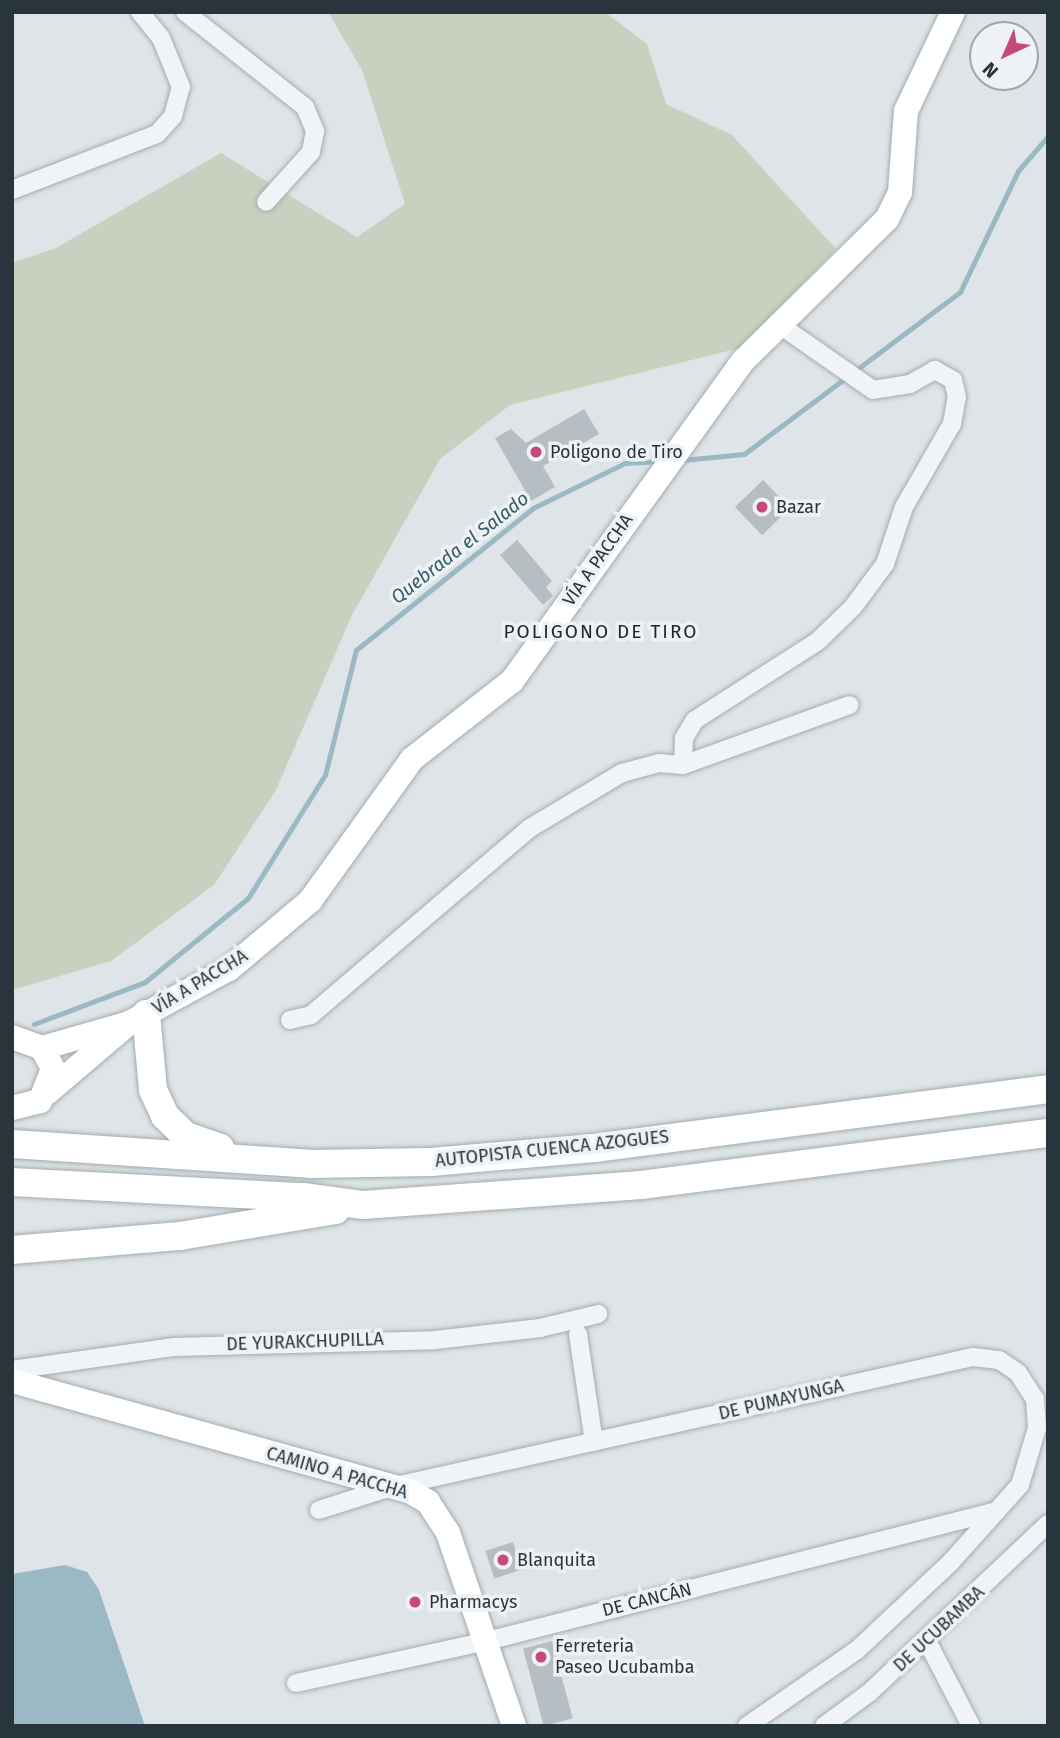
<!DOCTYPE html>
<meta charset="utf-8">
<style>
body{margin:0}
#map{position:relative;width:1060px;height:1738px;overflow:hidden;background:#dee4e7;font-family:"Fira Sans",sans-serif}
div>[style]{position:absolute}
.green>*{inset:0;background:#c8d1c0}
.water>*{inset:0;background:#9bb9c5}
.stream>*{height:5px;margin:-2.5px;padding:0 2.5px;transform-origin:2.5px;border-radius:2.5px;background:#9bb9c5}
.building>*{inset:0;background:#b6bec4;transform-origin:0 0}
.roads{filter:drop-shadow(0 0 2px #a4acb1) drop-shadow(0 0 2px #a4acb1)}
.minor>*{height:18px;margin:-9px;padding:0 9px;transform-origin:9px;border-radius:9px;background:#f1f4f6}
.secondary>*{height:24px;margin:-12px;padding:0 12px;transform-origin:12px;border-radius:12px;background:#fff}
.trunk>*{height:28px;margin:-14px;padding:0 14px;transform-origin:14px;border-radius:14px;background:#fff}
.dots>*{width:19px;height:19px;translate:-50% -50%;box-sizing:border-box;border:4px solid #eef2f5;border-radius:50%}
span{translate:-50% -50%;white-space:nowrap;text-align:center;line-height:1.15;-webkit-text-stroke:7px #eef2f5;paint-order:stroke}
.poi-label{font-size:18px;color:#28353d}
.left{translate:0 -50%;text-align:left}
.street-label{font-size:18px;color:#28353d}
.water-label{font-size:19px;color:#355c6f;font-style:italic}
.neighbourhood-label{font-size:19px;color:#1b262e;letter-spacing:2px}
.frame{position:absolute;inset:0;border:14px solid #28353d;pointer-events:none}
.north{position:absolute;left:969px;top:21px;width:70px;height:70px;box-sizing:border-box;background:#eef2f5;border:2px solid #9fa6ab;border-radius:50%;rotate:224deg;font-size:19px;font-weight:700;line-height:28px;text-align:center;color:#28353d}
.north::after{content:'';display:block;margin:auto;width:24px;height:32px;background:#c64979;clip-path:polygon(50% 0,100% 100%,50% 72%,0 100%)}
</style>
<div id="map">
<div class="green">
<i style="clip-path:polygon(328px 12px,605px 12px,647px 44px,666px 104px,732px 135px,836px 249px,740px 348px,510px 405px,440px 459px,352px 615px,276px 790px,214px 885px,111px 961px,12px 990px,12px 263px,56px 248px,221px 153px,357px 237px,405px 204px,362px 70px)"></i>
</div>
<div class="water">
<i style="clip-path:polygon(65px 1565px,87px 1572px,99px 1590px,145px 1726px,12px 1726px,12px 1574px)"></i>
</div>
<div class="stream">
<i style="left:683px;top:460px;width:61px;rotate:-5.6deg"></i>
<i style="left:744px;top:454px;width:270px;rotate:-36.9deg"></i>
<i style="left:960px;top:292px;width:134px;rotate:-64.4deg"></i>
<i style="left:1018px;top:171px;width:46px;rotate:-49.4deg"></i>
<i style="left:34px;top:1024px;width:119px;rotate:-20.7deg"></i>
<i style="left:145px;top:982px;width:133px;rotate:-39.2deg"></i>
<i style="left:248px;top:898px;width:145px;rotate:-58deg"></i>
<i style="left:325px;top:775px;width:129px;rotate:-76.1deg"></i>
<i style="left:356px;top:650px;width:227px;rotate:-38.7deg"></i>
<i style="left:533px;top:508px;width:102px;rotate:-26.1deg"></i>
<i style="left:625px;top:463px;width:38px;rotate:-3deg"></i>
</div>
<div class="building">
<i style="clip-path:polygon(584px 409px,599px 434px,543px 466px,555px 487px,531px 501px,495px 438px,511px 429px,526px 443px)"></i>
<i style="left:763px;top:480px;width:39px;height:39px;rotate:46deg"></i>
<i style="clip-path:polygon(517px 540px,552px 581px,546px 587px,553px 596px,543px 605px,500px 555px)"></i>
<i style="left:513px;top:1542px;width:29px;height:29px;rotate:72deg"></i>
<i style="left:552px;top:1641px;width:80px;height:30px;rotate:75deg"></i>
</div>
<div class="roads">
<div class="minor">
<i style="left:185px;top:12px;width:153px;rotate:38.4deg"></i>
<i style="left:305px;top:107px;width:26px;rotate:67deg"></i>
<i style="left:315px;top:131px;width:21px;rotate:101deg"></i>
<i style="left:311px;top:152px;width:67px;rotate:132deg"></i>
<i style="left:12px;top:190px;width:155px;rotate:-21.1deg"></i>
<i style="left:157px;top:134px;width:24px;rotate:-48deg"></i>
<i style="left:173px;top:116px;width:30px;rotate:-75deg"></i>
<i style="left:181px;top:87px;width:53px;rotate:-112.2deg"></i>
<i style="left:161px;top:38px;width:33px;rotate:-129deg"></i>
<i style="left:683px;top:765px;width:177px;rotate:-19.8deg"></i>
<i style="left:290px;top:1020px;width:22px;rotate:-13deg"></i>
<i style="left:311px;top:1015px;width:288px;rotate:-40.5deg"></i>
<i style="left:530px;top:828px;width:107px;rotate:-30.9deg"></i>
<i style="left:622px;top:773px;width:38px;rotate:-15deg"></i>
<i style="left:659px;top:763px;width:24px;rotate:5deg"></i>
<i style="left:683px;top:765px;width:27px;rotate:-88deg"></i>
<i style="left:684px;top:738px;width:21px;rotate:-59deg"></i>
<i style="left:695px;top:720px;width:146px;rotate:-32.7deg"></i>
<i style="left:818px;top:641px;width:49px;rotate:-44.2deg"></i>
<i style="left:853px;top:607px;width:54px;rotate:-53.3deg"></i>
<i style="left:885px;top:564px;width:60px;rotate:-71.6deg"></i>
<i style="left:904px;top:507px;width:96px;rotate:-60deg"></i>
<i style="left:952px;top:424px;width:27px;rotate:-80deg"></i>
<i style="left:957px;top:397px;width:17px;rotate:-103deg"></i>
<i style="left:953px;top:380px;width:21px;rotate:-151deg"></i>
<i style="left:935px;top:370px;width:29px;rotate:151deg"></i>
<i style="left:910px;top:384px;width:37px;rotate:171deg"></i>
<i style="left:873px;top:390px;width:117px;rotate:-145.1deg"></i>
<i style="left:578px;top:1334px;width:109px;rotate:81.6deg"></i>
<i style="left:12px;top:1370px;width:164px;rotate:-8.1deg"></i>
<i style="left:174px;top:1347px;width:261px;rotate:-1.5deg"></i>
<i style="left:435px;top:1340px;width:106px;rotate:-6.5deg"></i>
<i style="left:540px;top:1328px;width:60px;rotate:-13.6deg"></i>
<i style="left:319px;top:1510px;width:76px;rotate:-17.7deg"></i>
<i style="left:391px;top:1487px;width:596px;rotate:-12.59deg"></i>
<i style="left:973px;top:1357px;width:26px;rotate:7deg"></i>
<i style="left:999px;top:1360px;width:23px;rotate:34deg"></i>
<i style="left:1018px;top:1373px;width:31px;rotate:57deg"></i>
<i style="left:1035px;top:1399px;width:29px;rotate:86deg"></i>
<i style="left:1037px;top:1428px;width:59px;rotate:106.6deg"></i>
<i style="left:1020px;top:1485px;width:103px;rotate:131.9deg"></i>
<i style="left:951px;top:1562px;width:129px;rotate:136.9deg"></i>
<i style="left:857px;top:1650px;width:134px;rotate:145.4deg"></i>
<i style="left:927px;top:1641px;width:96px;rotate:62.6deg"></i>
<i style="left:296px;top:1683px;width:196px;rotate:-12.4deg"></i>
<i style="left:487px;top:1641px;width:526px;rotate:-14.3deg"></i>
<i style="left:824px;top:1726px;width:56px;rotate:-36.3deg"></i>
<i style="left:869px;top:1693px;width:246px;rotate:-43.4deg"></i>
</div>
<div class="secondary">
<i style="left:12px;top:1037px;width:32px;rotate:20deg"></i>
<i style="left:42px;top:1048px;width:24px;rotate:62deg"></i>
<i style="left:53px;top:1069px;width:35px;rotate:112deg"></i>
<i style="left:40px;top:1101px;width:29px;rotate:166deg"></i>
<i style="left:42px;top:1048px;width:91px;rotate:-16deg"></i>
<i style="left:47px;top:1093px;width:108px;rotate:-40.5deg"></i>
<i style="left:129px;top:1023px;width:114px;rotate:-28.4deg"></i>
<i style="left:229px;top:969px;width:106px;rotate:-40deg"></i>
<i style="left:310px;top:901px;width:175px;rotate:-54.3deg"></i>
<i style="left:412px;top:759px;width:127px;rotate:-38deg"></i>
<i style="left:512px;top:681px;width:395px;rotate:-54.2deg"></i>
<i style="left:743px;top:361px;width:202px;rotate:-44.6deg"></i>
<i style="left:887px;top:219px;width:30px;rotate:-64deg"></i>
<i style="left:900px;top:192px;width:81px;rotate:-85.8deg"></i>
<i style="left:906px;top:111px;width:110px;rotate:-64.6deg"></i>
<i style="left:12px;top:1381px;width:414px;rotate:15.5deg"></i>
<i style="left:411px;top:1492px;width:20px;rotate:30deg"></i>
<i style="left:428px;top:1502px;width:37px;rotate:57deg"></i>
<i style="left:448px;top:1533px;width:204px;rotate:71.1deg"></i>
</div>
<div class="trunk">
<i style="left:146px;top:1014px;width:76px;rotate:84.7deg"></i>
<i style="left:153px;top:1090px;width:29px;rotate:65deg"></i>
<i style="left:165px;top:1116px;width:29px;rotate:44deg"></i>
<i style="left:186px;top:1136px;width:36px;rotate:19deg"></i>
<i style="left:12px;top:1144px;width:299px;rotate:3.8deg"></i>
<i style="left:310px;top:1164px;width:121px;rotate:-0.9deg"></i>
<i style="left:431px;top:1162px;width:164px;rotate:-4.9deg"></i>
<i style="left:594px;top:1148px;width:458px;rotate:-7.4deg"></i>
<i style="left:12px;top:1182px;width:291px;rotate:3deg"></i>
<i style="left:303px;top:1197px;width:61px;rotate:7.6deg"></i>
<i style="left:363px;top:1205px;width:279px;rotate:-4.1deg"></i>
<i style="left:641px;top:1185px;width:410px;rotate:-7.3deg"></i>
<i style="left:12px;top:1250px;width:169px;rotate:-4.8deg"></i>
<i style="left:180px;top:1236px;width:158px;rotate:-9.5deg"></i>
</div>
</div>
<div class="dots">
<i style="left:536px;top:452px;background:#c64979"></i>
<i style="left:762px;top:507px;background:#c64979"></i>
<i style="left:503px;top:1560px;background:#c64979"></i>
<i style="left:415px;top:1602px;background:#c64979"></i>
<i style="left:541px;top:1657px;background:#c64979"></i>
</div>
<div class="poi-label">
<span class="left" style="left:550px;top:452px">Poligono de Tiro</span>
<span class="left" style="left:776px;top:507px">Bazar</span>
<span class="left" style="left:517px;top:1560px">Blanquita</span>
<span class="left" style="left:429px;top:1602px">Pharmacys</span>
<span class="left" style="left:555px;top:1657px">Ferreteria<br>Paseo Ucubamba</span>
</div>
<div class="street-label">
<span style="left:598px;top:560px;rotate:-55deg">VÍA A PACCHA</span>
<span style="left:200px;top:982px;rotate:-31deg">VÍA A PACCHA</span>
<span style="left:552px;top:1149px;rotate:-6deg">AUTOPISTA CUENCA AZOGUES</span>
<span style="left:305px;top:1342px;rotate:-2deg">DE YURAKCHUPILLA</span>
<span style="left:781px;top:1400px;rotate:-13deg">DE PUMAYUNGA</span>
<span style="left:337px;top:1473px;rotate:16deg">CAMINO A PACCHA</span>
<span style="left:647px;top:1600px;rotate:-14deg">DE CANCÁN</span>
<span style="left:939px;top:1629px;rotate:-43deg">DE UCUBAMBA</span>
</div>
<div class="water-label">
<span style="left:460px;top:548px;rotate:-38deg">Quebrada el Salado</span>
</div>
<div class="neighbourhood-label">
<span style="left:601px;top:632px">POLIGONO DE TIRO</span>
</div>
<div class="frame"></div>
<div class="north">N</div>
</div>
